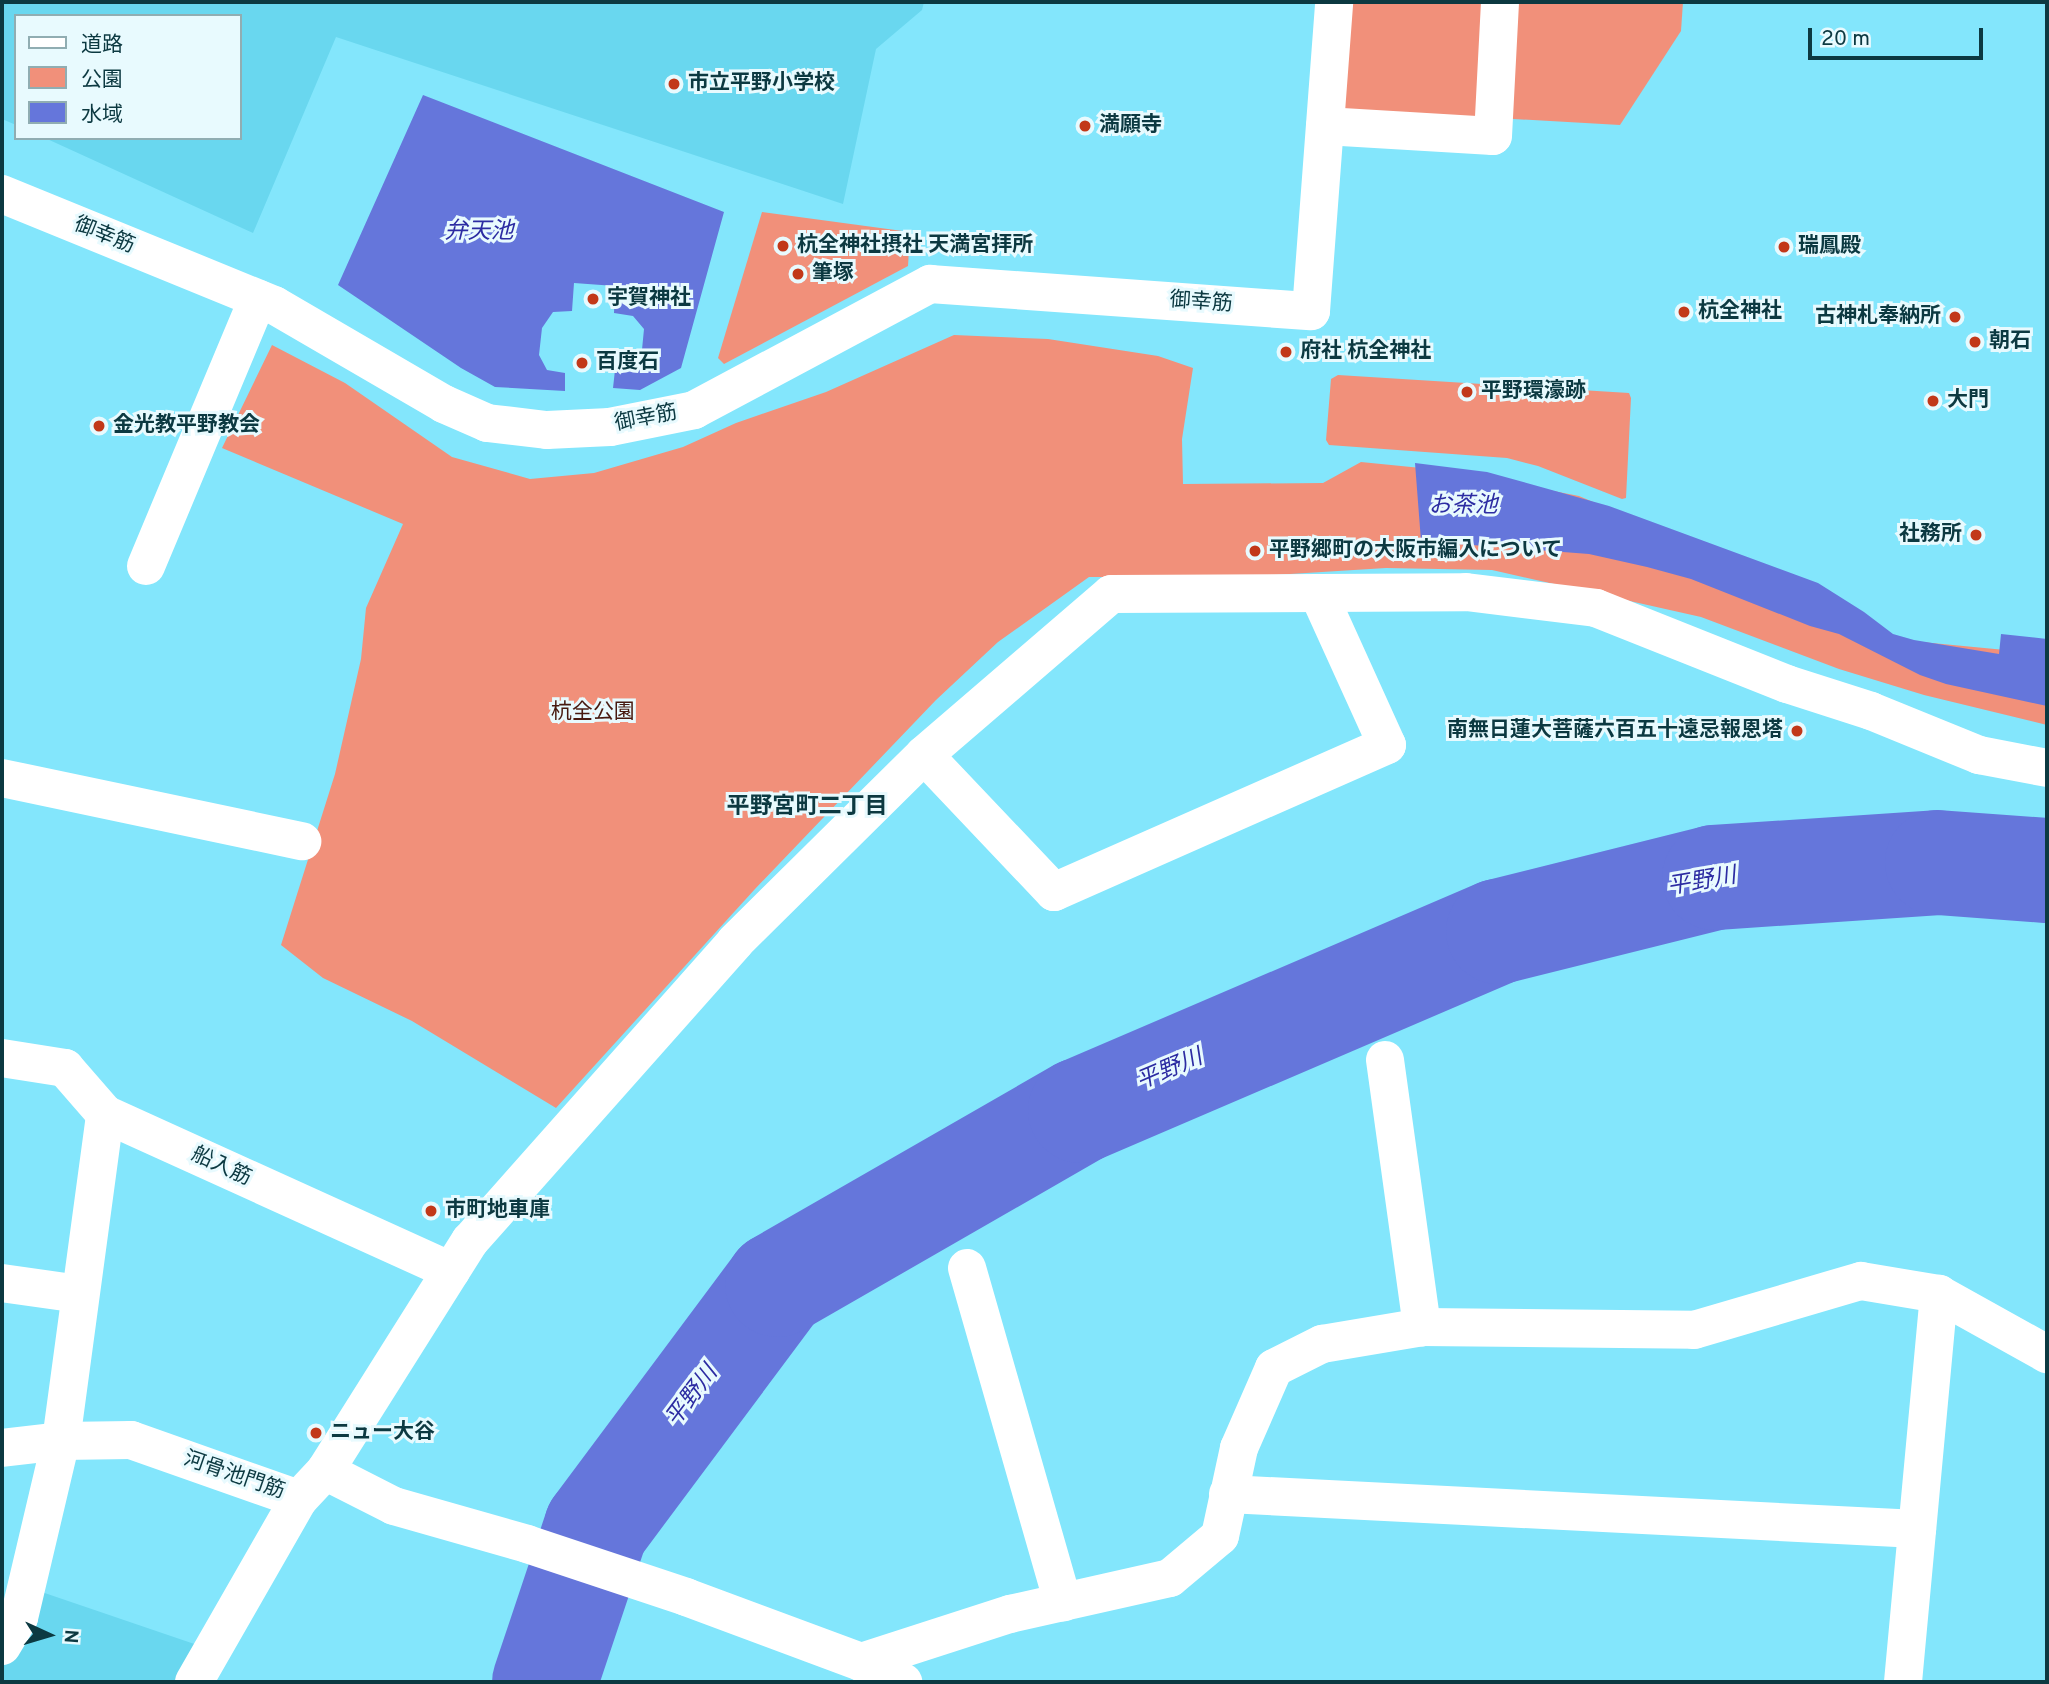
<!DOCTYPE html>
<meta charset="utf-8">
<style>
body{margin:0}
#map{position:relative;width:2049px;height:1684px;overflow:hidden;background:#83e6fc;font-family:Overpass,"Noto Sans JP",sans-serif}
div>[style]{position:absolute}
.built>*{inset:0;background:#69d7ef}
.green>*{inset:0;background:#f1907a}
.water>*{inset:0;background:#6576db}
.river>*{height:105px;margin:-52.5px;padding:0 52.5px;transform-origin:52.5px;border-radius:52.5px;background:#6576db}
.minor>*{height:38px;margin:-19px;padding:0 19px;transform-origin:19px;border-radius:19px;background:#fff}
.dots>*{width:19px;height:19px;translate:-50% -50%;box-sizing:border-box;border:4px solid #e8fafe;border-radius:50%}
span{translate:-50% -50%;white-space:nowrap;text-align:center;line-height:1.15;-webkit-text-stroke:6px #e8fafe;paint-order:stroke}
.poi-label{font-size:21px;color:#0c3941;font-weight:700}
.left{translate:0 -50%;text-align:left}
.right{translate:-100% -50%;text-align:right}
.street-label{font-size:21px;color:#0c3941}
.park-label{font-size:21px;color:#47190f}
.water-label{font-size:23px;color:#2c2ca2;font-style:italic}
.neighbourhood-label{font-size:23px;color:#0c3941;font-weight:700}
.frame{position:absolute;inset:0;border:4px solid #0c3941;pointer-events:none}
.legend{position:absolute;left:14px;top:14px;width:228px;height:126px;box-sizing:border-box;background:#e8fafe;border:2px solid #90adb2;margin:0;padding:9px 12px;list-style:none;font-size:21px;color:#0c3941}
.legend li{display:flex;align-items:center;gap:14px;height:35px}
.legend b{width:35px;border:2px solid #90adb2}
.north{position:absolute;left:14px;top:1600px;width:70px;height:70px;-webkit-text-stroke:5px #e8fafe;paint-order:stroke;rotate:94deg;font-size:19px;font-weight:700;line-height:28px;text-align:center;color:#0c3941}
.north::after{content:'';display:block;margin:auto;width:24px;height:32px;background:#0c3941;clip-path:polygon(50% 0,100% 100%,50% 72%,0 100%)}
.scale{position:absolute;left:1808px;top:28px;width:175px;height:32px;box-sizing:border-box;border:4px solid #0c3941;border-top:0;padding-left:9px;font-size:21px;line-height:24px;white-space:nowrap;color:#0c3941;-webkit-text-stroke:5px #e8fafe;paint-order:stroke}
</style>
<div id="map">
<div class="built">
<i style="clip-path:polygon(2px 2px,924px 2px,922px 10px,876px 49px,843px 204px,336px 37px,253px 233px,45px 138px,240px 138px,240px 16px,16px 16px,16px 125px,2px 119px)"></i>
<i style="clip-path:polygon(27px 1587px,212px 1650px,194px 1682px,2px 1682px,2px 1646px)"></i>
</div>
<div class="green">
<i style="clip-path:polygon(1348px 2px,1683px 2px,1681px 31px,1620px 125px,1339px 109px)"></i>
<i style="clip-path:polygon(762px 212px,910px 232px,908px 266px,724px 364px,718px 358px)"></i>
<i style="clip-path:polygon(954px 335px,1048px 339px,1158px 356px,1193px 368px,1182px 439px,1183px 484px,1323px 483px,1361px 462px,1451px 471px,1579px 496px,1673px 536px,1890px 639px,2047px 654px,2047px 725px,1924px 695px,1839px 669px,1701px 617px,1492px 570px,1386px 568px,1241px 577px,1089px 577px,998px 642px,936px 700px,755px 889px,556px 1108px,412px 1021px,323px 978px,281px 945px,335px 774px,361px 659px,366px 608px,403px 524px,222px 448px,272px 345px,345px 383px,452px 457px,530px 479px,594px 473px,683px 447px,736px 423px,826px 392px)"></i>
<i style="clip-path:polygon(1338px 375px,1629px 393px,1631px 398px,1626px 498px,1622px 499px,1538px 466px,1507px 458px,1329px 445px,1326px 440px,1331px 379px)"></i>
</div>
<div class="water">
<i style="clip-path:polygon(423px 95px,724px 212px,681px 368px,640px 390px,613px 388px,615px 370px,629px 371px,641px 360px,644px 329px,633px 316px,614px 313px,615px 286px,574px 283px,572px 311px,553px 312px,542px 328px,539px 355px,547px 370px,565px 373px,565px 391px,495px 387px,461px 368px,338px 285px)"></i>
<i style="clip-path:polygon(1415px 463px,1487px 472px,1609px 506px,1818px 583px,1864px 612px,1893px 634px,1914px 640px,1999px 654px,2001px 634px,2047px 639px,2047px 706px,1946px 684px,1920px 675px,1839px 634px,1810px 626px,1691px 579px,1647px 567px,1589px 554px,1421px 541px)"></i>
</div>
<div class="river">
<i style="left:544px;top:1682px;width:163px;rotate:-71.5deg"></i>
<i style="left:596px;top:1527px;width:303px;rotate:-53.3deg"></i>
<i style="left:777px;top:1284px;width:349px;rotate:-29.9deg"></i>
<i style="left:1080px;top:1110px;width:455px;rotate:-23.2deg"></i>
<i style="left:1498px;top:931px;width:223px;rotate:-14deg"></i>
<i style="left:1714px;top:877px;width:224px;rotate:-3.8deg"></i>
<i style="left:1937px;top:862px;width:110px;rotate:4.2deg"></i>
</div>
<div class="minor">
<i style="left:1325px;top:126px;width:168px;rotate:3.4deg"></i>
<i style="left:1493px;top:136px;width:134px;rotate:-87deg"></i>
<i style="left:2px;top:194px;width:294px;rotate:22.2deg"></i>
<i style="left:274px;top:305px;width:197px;rotate:30.2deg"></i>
<i style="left:444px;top:404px;width:47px;rotate:23.8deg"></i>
<i style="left:487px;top:423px;width:60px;rotate:6.7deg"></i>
<i style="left:547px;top:430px;width:63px;rotate:-2.7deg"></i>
<i style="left:610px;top:427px;width:86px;rotate:-11.4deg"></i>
<i style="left:694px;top:410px;width:268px;rotate:-28.1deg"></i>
<i style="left:930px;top:284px;width:382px;rotate:4.1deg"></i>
<i style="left:1311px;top:311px;width:310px;rotate:-85.7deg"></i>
<i style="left:146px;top:566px;width:290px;rotate:-67.3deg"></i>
<i style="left:924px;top:755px;width:189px;rotate:46.5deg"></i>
<i style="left:1054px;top:892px;width:364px;rotate:-23.8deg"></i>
<i style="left:1387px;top:745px;width:167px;rotate:-114.4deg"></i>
<i style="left:2px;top:778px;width:307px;rotate:11.9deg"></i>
<i style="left:2px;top:1058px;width:64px;rotate:9deg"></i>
<i style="left:65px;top:1068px;width:61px;rotate:49deg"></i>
<i style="left:105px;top:1114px;width:380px;rotate:24.4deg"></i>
<i style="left:1385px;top:1060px;width:270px;rotate:82.1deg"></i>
<i style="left:967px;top:1268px;width:348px;rotate:74deg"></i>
<i style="left:2px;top:1283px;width:78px;rotate:8.1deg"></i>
<i style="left:2px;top:1448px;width:59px;rotate:-6.8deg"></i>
<i style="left:61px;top:1441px;width:70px;rotate:-0.8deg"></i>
<i style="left:131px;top:1440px;width:178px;rotate:19.4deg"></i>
<i style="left:325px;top:1471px;width:77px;rotate:26.9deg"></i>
<i style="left:394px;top:1506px;width:138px;rotate:15.9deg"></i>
<i style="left:527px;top:1544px;width:168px;rotate:18.4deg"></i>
<i style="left:686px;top:1597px;width:187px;rotate:20.4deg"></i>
<i style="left:861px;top:1662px;width:47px;rotate:25.5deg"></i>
<i style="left:1228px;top:1494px;width:690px;rotate:2.91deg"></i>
<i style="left:2px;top:1646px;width:33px;rotate:-59deg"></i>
<i style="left:19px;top:1618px;width:182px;rotate:-76.7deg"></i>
<i style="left:61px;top:1441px;width:330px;rotate:-82.3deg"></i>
<i style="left:861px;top:1662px;width:157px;rotate:-17.9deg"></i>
<i style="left:1010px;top:1614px;width:164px;rotate:-12.7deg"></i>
<i style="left:1170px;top:1578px;width:65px;rotate:-40deg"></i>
<i style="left:1220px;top:1536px;width:90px;rotate:-77.8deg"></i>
<i style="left:1239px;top:1448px;width:87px;rotate:-66.4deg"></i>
<i style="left:1274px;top:1368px;width:54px;rotate:-26.6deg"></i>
<i style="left:1322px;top:1344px;width:101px;rotate:-9.6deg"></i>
<i style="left:1422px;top:1327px;width:272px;rotate:0.6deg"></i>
<i style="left:1694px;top:1330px;width:174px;rotate:-16.4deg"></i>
<i style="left:1861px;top:1281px;width:79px;rotate:9.5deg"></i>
<i style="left:1939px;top:1294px;width:124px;rotate:29.1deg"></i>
<i style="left:194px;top:1682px;width:211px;rotate:-60.2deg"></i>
<i style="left:299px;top:1499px;width:38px;rotate:-47deg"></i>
<i style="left:325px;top:1471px;width:272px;rotate:-57.8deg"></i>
<i style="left:470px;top:1241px;width:400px;rotate:-48.4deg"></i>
<i style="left:735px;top:942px;width:266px;rotate:-44.7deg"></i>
<i style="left:924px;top:755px;width:247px;rotate:-40.7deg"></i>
<i style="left:1111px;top:594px;width:355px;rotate:-0.3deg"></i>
<i style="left:1466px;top:592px;width:131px;rotate:7deg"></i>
<i style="left:1596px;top:608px;width:206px;rotate:21.7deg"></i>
<i style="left:1787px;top:684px;width:88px;rotate:17.8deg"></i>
<i style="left:1871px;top:711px;width:117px;rotate:22.2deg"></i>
<i style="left:1979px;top:755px;width:69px;rotate:10.8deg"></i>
<i style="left:1903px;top:1682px;width:390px;rotate:-84.7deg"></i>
</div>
<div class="dots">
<i style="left:674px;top:84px;background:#c23819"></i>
<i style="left:1085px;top:126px;background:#c23819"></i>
<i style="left:783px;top:246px;background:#c23819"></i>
<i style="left:1784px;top:247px;background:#c23819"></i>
<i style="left:798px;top:274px;background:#c23819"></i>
<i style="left:593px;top:299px;background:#c23819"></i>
<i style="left:1684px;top:312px;background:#c23819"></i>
<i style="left:1955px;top:317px;background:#c23819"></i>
<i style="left:1975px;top:342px;background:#c23819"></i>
<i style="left:1286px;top:352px;background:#c23819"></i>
<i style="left:582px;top:363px;background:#c23819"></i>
<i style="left:1467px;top:392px;background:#c23819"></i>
<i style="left:1933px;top:401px;background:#c23819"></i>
<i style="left:99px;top:426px;background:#c23819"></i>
<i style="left:1976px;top:535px;background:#c23819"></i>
<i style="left:1255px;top:551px;background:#c23819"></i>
<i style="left:1797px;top:731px;background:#c23819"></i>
<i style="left:431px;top:1211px;background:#c23819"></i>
<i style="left:316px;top:1433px;background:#c23819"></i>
</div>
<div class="poi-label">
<span class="left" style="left:688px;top:84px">市立平野小学校</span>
<span class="left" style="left:1099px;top:126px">満願寺</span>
<span class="left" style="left:797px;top:246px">杭全神社摂社 天満宮拝所</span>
<span class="left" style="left:1798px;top:247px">瑞鳳殿</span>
<span class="left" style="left:812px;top:274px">筆塚</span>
<span class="left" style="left:607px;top:299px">宇賀神社</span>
<span class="left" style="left:1698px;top:312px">杭全神社</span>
<span class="right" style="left:1941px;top:317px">古神札奉納所</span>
<span class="left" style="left:1989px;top:342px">朝石</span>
<span class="left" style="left:1300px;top:352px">府社 杭全神社</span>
<span class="left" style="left:596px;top:363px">百度石</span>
<span class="left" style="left:1481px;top:392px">平野環濠跡</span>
<span class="left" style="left:1947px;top:401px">大門</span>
<span class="left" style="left:113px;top:426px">金光教平野教会</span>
<span class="right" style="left:1962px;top:535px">社務所</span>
<span class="left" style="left:1269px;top:551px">平野郷町の大阪市編入について</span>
<span class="right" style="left:1783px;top:731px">南無日蓮大菩薩六百五十遠忌報恩塔</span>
<span class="left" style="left:445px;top:1211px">市町地車庫</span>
<span class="left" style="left:330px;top:1433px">ニュー大谷</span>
</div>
<div class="street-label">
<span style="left:104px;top:236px;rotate:22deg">御幸筋</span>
<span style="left:1201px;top:303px;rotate:4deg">御幸筋</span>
<span style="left:646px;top:419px;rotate:-11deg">御幸筋</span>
<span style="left:221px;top:1167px;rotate:25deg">船入筋</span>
<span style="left:234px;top:1476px;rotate:19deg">河骨池門筋</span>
</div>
<div class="park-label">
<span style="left:593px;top:713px">杭全公園</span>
</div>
<div class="water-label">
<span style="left:479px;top:233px">弁天池</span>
<span style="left:1463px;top:507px">お茶池</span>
<span style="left:1702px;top:883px;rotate:-10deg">平野川</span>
<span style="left:1170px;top:1071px;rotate:-23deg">平野川</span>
<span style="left:693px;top:1397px;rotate:-53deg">平野川</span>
</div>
<div class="neighbourhood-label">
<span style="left:807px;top:808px">平野宮町二丁目</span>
</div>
<div class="frame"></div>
<ul class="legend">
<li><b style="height:9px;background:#fff"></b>道路</li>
<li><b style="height:19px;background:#f1907a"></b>公園</li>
<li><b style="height:19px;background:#6576db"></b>水域</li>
</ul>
<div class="north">N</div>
<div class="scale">20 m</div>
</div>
